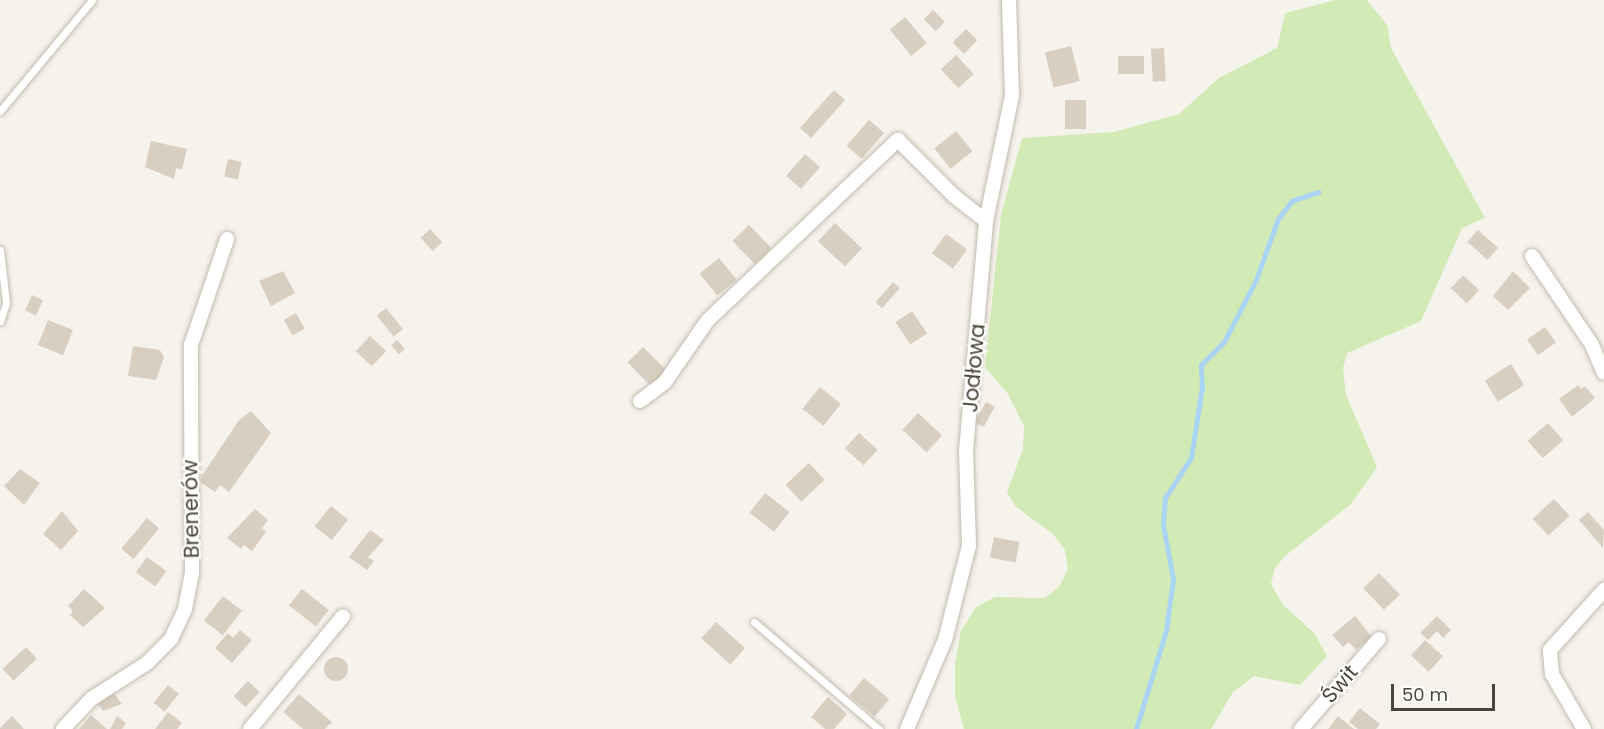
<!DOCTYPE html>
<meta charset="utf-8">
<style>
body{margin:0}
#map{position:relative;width:1604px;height:729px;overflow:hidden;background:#f6f3ec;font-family:Poppins,sans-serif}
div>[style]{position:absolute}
.green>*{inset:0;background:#d2eab5}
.stream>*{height:4.5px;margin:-2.25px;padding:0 2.25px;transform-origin:2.25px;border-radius:2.25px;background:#a9d4f2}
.building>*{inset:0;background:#d8cfc1;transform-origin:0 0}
.round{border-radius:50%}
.roads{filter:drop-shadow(0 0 2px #c2bbae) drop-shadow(0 0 2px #c2bbae)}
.lane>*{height:7px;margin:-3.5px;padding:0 3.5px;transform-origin:3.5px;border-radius:3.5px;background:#fff}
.street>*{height:14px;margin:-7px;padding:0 7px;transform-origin:7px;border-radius:7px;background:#fff}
span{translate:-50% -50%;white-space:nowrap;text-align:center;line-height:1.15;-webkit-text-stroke:4.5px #fff;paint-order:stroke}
.street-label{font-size:21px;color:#4b4439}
.scale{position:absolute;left:1391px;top:684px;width:104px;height:27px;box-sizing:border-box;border:3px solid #4b4439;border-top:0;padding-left:8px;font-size:18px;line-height:21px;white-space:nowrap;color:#4b4439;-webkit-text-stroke:4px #fff;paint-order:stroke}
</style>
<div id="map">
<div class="green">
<i style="clip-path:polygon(1336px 0,1367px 0,1387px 25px,1391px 48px,1485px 218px,1462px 228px,1421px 321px,1347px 353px,1343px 368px,1346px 395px,1377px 467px,1351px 504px,1285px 556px,1275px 568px,1271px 584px,1283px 605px,1314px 633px,1327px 656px,1300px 685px,1254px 676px,1233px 692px,1211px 729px,964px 729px,955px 696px,955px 663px,961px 631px,976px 607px,995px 597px,1045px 598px,1059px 587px,1068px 569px,1065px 550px,1053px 534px,1015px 506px,1007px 492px,1023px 449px,1024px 426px,1008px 394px,985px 367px,1001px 215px,1022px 138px,1114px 132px,1179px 114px,1219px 78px,1277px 48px,1285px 13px)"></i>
</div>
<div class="stream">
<i style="left:1136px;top:729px;width:102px;rotate:-73deg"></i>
<i style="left:1166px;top:631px;width:52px;rotate:-82.3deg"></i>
<i style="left:1173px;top:579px;width:55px;rotate:-100.5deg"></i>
<i style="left:1163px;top:525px;width:27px;rotate:-86deg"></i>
<i style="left:1165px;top:498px;width:48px;rotate:-57deg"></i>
<i style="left:1191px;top:458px;width:72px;rotate:-81.2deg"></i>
<i style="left:1202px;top:387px;width:22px;rotate:-93deg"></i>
<i style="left:1201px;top:365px;width:33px;rotate:-45deg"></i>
<i style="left:1224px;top:342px;width:70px;rotate:-62.7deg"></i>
<i style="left:1256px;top:280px;width:65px;rotate:-70.2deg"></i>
<i style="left:1278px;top:219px;width:23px;rotate:-52deg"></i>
<i style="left:1292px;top:201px;width:28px;rotate:-19deg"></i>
</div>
<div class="building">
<i style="left:933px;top:10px;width:17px;height:13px;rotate:45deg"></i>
<i style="left:905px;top:17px;width:34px;height:20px;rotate:50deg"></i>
<i style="left:966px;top:29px;width:16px;height:19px;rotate:45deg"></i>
<i style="left:1071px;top:46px;width:36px;height:27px;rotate:76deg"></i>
<i style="left:1164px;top:48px;width:33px;height:13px;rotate:87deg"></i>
<i style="left:956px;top:55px;width:26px;height:21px;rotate:47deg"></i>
<i style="left:1118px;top:56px;width:26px;height:18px"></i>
<i style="left:834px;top:90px;width:15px;height:51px;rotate:42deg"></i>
<i style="left:1065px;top:100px;width:21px;height:29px"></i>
<i style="left:869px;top:120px;width:20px;height:34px;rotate:41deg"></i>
<i style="left:956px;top:131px;width:26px;height:28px;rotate:51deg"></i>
<i style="clip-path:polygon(151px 141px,187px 149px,182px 170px,176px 168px,174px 179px,145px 167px)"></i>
<i style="left:805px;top:154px;width:20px;height:29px;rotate:41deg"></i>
<i style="left:228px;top:159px;width:14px;height:18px;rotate:12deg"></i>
<i style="left:835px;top:223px;width:37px;height:25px;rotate:43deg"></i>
<i style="left:749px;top:225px;width:32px;height:23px;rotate:46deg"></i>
<i style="left:430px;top:229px;width:18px;height:13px;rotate:47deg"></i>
<i style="left:1478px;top:230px;width:27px;height:16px;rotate:42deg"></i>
<i style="left:946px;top:234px;width:26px;height:24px;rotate:36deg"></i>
<i style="left:719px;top:258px;width:28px;height:25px;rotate:51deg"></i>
<i style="clip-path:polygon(283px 271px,295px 293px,271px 306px,259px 281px)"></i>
<i style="clip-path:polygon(1513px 271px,1530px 288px,1508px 310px,1493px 296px)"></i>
<i style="left:1463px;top:275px;width:22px;height:18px;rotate:43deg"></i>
<i style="left:893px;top:282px;width:9px;height:27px;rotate:41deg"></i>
<i style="left:32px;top:295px;width:12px;height:17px;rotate:24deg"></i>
<i style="left:386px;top:308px;width:27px;height:12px;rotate:51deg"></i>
<i style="left:912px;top:311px;width:27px;height:20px;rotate:56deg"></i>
<i style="left:296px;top:313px;width:18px;height:14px;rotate:61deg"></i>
<i style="left:48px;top:320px;width:27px;height:27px;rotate:22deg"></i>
<i style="left:1545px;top:327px;width:19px;height:22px;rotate:55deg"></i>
<i style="left:370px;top:336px;width:22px;height:21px;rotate:43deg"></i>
<i style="left:397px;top:340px;width:12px;height:8px;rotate:48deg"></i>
<i style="clip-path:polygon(133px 346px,160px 350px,164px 357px,156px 380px,128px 376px)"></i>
<i style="left:643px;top:347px;width:33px;height:22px;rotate:45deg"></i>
<i style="left:1511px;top:364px;width:25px;height:31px;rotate:58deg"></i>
<i style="clip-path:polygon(1578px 385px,1581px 389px,1585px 386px,1595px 398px,1572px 417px,1559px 399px)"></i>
<i style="left:820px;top:387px;width:27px;height:28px;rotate:39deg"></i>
<i style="left:986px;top:402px;width:10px;height:23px;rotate:29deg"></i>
<i style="clip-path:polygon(251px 411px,271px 433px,229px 492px,220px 485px,215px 492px,200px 482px,203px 474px,239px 420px)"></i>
<i style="left:918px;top:413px;width:33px;height:23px;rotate:43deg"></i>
<i style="left:1548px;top:423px;width:23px;height:27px;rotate:49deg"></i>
<i style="left:859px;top:433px;width:25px;height:21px;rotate:42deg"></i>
<i style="left:809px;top:463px;width:23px;height:32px;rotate:47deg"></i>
<i style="clip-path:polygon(20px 469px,40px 483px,24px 505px,4px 486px)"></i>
<i style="left:765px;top:493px;width:31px;height:25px;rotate:38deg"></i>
<i style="left:1554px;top:499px;width:23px;height:29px;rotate:47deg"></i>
<i style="left:331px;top:506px;width:22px;height:26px;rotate:39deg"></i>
<i style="clip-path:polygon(255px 509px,268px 520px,262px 528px,266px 532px,252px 551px,244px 545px,241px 549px,227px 538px)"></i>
<i style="clip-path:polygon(62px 511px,78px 531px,61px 550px,43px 534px)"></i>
<i style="clip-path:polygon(1588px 512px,1604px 530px,1603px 548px,1579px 520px)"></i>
<i style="left:147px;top:518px;width:16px;height:40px;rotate:40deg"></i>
<i style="clip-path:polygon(370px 530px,384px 540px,368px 557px,374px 561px,367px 570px,349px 557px)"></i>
<i style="left:994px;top:537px;width:26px;height:21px;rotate:11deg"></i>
<i style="left:147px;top:557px;width:24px;height:19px;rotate:36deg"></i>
<i style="left:1379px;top:573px;width:30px;height:22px;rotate:46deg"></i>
<i style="clip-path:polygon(84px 589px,105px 608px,83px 627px,70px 615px,73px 611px,68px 606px)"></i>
<i style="left:302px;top:589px;width:34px;height:21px;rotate:38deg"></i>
<i style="left:223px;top:596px;width:24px;height:31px;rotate:38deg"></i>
<i style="clip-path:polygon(1355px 616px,1372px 637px,1356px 650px,1349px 642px,1343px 647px,1332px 635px)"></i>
<i style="clip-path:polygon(1437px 616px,1451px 630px,1443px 638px,1437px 631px,1428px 640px,1420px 633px)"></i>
<i style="left:716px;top:622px;width:39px;height:22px;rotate:42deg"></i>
<i style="clip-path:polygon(240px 630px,252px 640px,232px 663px,215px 648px,228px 633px,233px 638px)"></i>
<i style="left:1425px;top:640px;width:24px;height:21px;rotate:42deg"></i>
<i style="left:26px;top:647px;width:16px;height:32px;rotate:47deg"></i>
<i class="round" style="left:324px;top:657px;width:24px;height:24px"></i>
<i style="left:864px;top:678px;width:33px;height:23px;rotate:40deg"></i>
<i style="left:248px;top:681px;width:16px;height:21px;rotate:43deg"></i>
<i style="left:168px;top:685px;width:14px;height:23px;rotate:39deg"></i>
<i style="clip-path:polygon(110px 688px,122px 704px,103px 711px,94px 700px)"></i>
<i style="clip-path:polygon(299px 694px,332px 722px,325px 729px,303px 729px,283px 712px)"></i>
<i style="clip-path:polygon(828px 697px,847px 714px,834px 729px,825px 729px,811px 717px)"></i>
<i style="clip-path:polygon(1360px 708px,1380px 724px,1376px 729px,1358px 729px,1349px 722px)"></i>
<i style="clip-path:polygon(168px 712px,182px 723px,177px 729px,155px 729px)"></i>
<i style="clip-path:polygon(91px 715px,107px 729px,79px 729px)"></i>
<i style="clip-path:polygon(12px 716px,24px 729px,0 729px,0 728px)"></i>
<i style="clip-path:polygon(117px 716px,126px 723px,122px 729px,110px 729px)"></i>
<i style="clip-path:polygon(1338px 716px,1354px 729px,1328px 729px)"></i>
</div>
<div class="roads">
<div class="lane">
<i style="left:0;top:111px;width:144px;rotate:-50.3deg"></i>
<i style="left:0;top:250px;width:53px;rotate:83.5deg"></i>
<i style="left:6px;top:303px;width:19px;rotate:108deg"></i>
<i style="left:754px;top:622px;width:165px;rotate:40.6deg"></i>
</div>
<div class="street">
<i style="left:1532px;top:256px;width:107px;rotate:56deg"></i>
<i style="left:1592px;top:345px;width:30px;rotate:67deg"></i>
<i style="left:640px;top:401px;width:31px;rotate:-37deg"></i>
<i style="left:665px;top:382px;width:75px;rotate:-55.3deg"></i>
<i style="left:708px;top:320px;width:262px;rotate:-43.5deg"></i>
<i style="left:898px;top:140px;width:79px;rotate:45deg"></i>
<i style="left:954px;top:196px;width:41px;rotate:38deg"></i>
<i style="left:63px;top:729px;width:41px;rotate:-47deg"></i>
<i style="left:91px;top:699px;width:67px;rotate:-32.7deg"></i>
<i style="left:147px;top:663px;width:34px;rotate:-45deg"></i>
<i style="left:171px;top:639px;width:33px;rotate:-65deg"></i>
<i style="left:185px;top:609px;width:37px;rotate:-79deg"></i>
<i style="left:192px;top:573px;width:228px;rotate:-90.3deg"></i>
<i style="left:191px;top:345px;width:112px;rotate:-71.2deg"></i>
<i style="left:250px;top:729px;width:146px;rotate:-50.5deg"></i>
<i style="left:907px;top:729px;width:97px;rotate:-66.9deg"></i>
<i style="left:945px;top:640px;width:97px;rotate:-75.7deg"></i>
<i style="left:969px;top:546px;width:95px;rotate:-91.8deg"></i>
<i style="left:966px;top:451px;width:231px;rotate:-85deg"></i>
<i style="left:986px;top:221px;width:128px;rotate:-78.3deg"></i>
<i style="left:1012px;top:96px;width:96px;rotate:-91.8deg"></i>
<i style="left:1301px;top:729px;width:119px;rotate:-49.1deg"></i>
<i style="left:1584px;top:729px;width:64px;rotate:-120.2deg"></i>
<i style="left:1552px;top:674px;width:24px;rotate:-95deg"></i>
<i style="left:1550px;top:650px;width:81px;rotate:-48deg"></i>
</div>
</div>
<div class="street-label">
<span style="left:974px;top:368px;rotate:-85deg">Jodłowa</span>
<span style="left:191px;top:509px;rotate:-91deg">Brenerów</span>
<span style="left:1340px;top:684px;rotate:-49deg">Świt</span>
</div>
<div class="scale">50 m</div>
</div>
